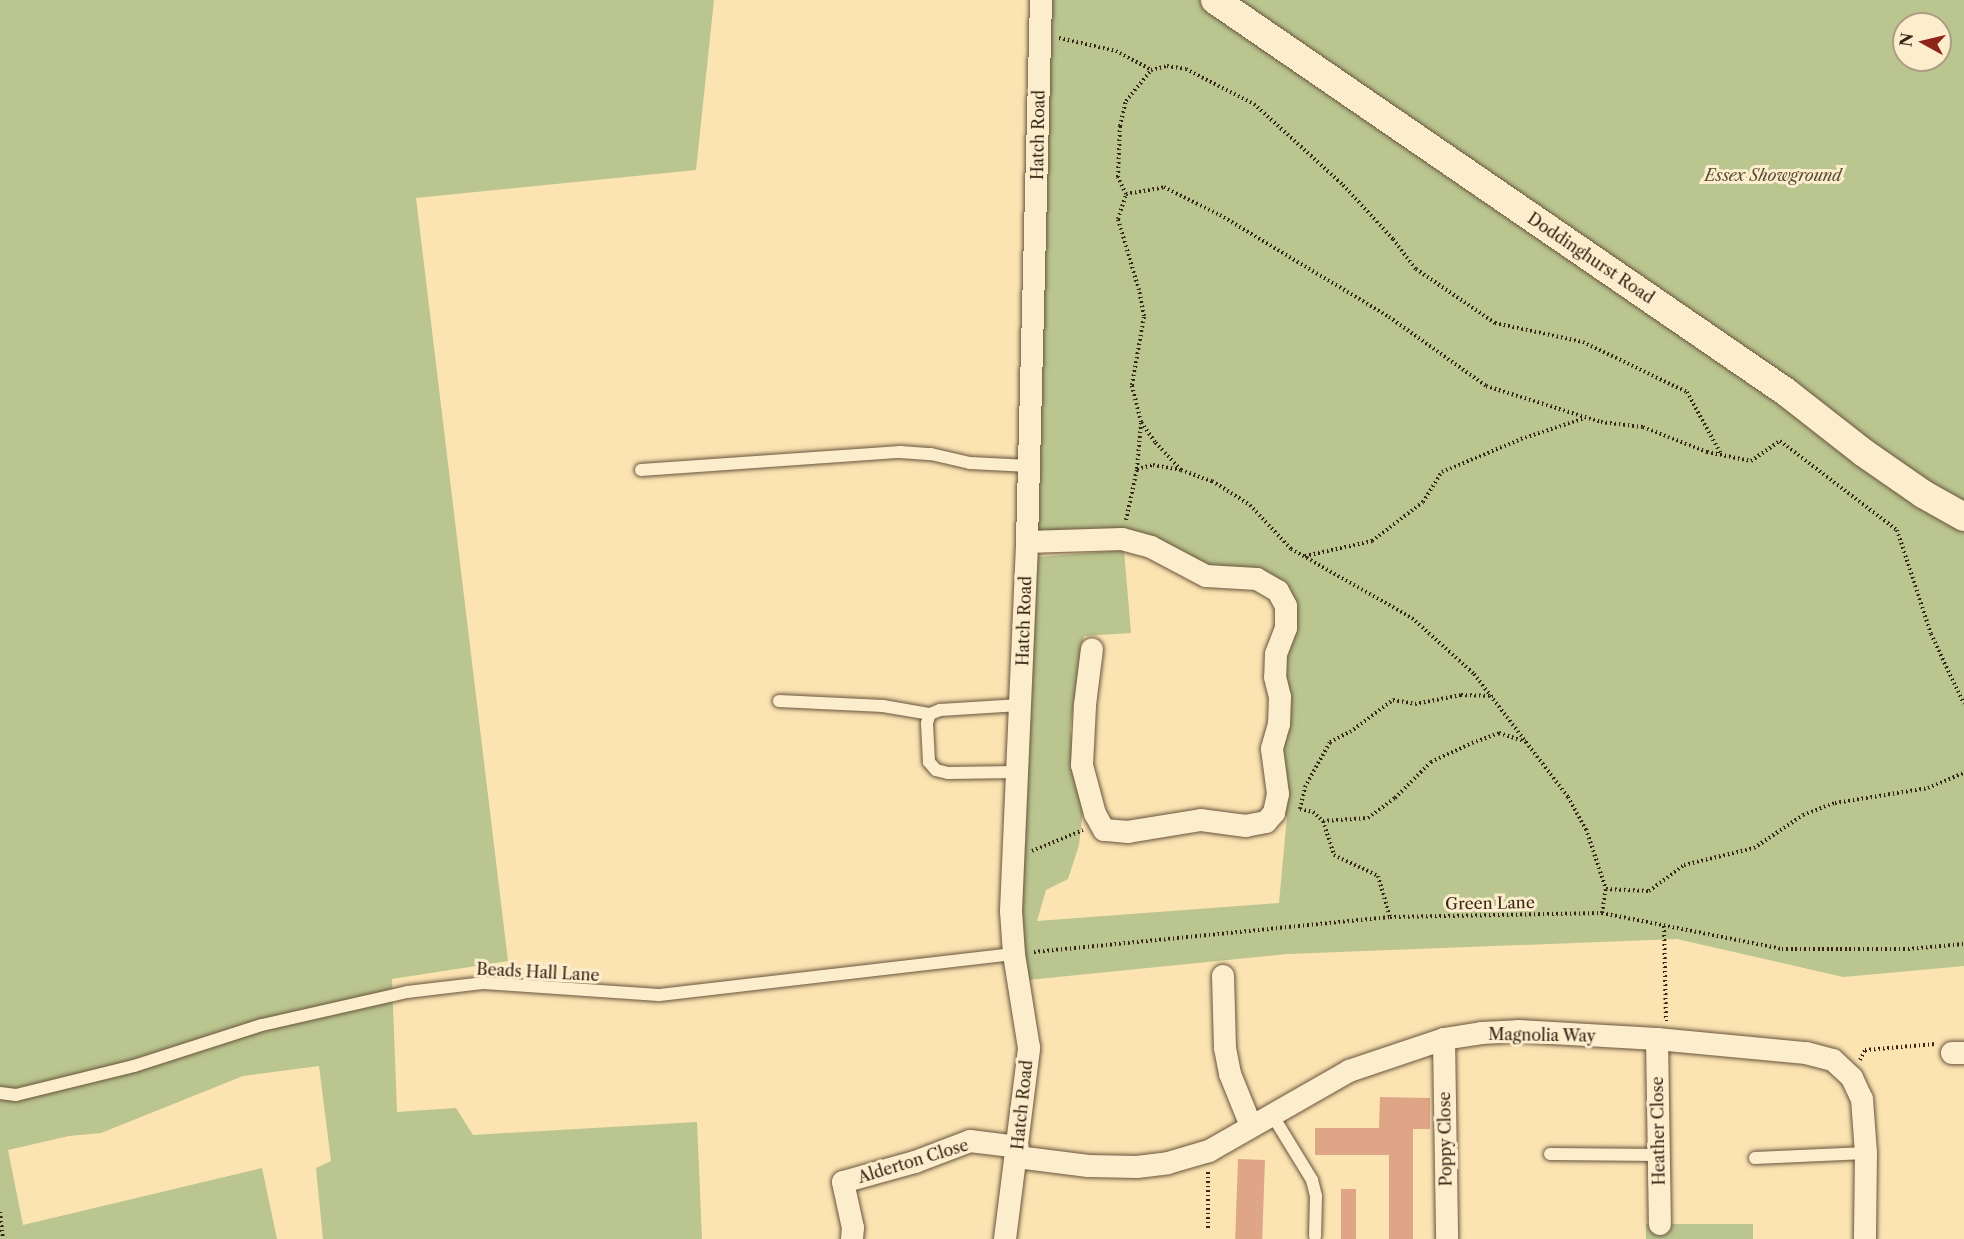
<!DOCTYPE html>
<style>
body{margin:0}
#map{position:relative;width:1964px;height:1239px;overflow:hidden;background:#fbe3b2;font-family:"Libre Caslon Text",serif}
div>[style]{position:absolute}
.green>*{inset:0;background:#bac58f;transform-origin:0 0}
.building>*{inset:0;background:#dfa587;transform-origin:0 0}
.path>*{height:4px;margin-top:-2px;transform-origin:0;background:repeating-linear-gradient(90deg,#372515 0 1.5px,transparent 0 4.5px)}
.roads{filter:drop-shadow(0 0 2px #68543c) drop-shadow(0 0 2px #68543c)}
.service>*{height:12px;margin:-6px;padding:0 6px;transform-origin:6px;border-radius:6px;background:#fcedcd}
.minor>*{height:22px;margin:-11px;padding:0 11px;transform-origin:11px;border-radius:11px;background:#fcedcd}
.tertiary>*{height:28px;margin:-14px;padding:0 14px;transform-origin:14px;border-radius:14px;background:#fcedcd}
span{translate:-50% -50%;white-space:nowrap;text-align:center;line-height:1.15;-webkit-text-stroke:6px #fcedcd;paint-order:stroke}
.street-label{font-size:16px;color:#372515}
.park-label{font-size:16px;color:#584d34;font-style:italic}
.north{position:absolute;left:1892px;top:12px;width:60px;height:60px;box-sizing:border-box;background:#fcedcd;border:2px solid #ad9d83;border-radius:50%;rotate:278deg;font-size:16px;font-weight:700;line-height:24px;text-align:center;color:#372515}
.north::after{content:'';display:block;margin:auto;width:21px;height:27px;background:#8f2418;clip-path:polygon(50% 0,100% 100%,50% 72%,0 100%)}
</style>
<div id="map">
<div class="green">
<i style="clip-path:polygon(0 0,714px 0,696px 170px,416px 198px,508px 961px,392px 979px,397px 1112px,456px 1108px,473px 1135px,697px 1122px,702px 1239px,323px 1239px,316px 1168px,331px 1161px,319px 1066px,243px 1076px,101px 1133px,69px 1136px,8px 1150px,23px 1225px,262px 1168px,277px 1239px,0 1239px)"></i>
<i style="clip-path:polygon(evenodd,1041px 0,1964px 0,1964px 966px,1843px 977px,1677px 939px,1287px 954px,1018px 981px,1026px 558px,1124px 550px,1131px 633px,1084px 636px,1070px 729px,1083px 810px,1079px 845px,1068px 879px,1046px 890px,1037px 921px,1279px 903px,1287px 816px,1275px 811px,1278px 591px,1206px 576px,1152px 547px,1027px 542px,1041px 0,1904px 24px,1940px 24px,1940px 60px,1904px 60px,1904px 24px)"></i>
<i style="left:1646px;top:1224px;width:107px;height:15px"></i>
</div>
<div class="building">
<i style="clip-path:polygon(1380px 1097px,1430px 1098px,1430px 1129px,1413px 1129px,1413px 1239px,1389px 1239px,1389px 1155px,1315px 1155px,1315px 1128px,1379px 1128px)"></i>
<i style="left:1238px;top:1159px;width:27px;height:80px;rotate:2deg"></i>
<i style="left:1341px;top:1189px;width:15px;height:50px"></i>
</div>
<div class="path">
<i style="left:1059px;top:38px;width:58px;rotate:12.8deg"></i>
<i style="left:1116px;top:51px;width:40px;rotate:28deg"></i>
<i style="left:1126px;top:194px;width:19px;rotate:-115deg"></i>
<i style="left:1118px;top:177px;width:51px;rotate:-87.8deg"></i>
<i style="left:1120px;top:126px;width:26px;rotate:-77deg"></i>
<i style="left:1126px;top:101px;width:40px;rotate:-51deg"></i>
<i style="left:1151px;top:70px;width:16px;rotate:-14deg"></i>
<i style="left:1167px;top:66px;width:19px;rotate:9deg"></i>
<i style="left:1186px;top:69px;width:76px;rotate:27.2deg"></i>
<i style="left:1254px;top:104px;width:120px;rotate:42.3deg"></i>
<i style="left:1343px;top:185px;width:74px;rotate:47.2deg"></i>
<i style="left:1393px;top:239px;width:38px;rotate:53deg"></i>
<i style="left:1416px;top:269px;width:96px;rotate:34.4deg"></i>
<i style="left:1495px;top:323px;width:90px;rotate:12.2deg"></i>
<i style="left:1583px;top:342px;width:115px;rotate:25.7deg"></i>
<i style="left:1687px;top:392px;width:71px;rotate:61.3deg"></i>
<i style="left:1137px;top:469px;width:47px;rotate:-85.1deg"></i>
<i style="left:1181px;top:470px;width:38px;rotate:-133deg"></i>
<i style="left:1155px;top:442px;width:24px;rotate:-125deg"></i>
<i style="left:1141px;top:422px;width:38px;rotate:-104deg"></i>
<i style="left:1132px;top:385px;width:70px;rotate:-80.1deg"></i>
<i style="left:1144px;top:316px;width:26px;rotate:-101deg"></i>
<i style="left:1139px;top:290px;width:74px;rotate:-106.5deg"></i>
<i style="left:1118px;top:219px;width:26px;rotate:-72deg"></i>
<i style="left:1126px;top:194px;width:39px;rotate:-10deg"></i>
<i style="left:1164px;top:187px;width:63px;rotate:26.6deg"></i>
<i style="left:1220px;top:215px;width:197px;rotate:31.1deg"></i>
<i style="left:1389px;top:317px;width:119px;rotate:35.4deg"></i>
<i style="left:1486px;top:386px;width:121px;rotate:17.4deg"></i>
<i style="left:1601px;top:422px;width:42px;rotate:6.8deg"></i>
<i style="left:1643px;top:427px;width:69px;rotate:21.3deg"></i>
<i style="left:1707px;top:452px;width:45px;rotate:11.6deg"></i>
<i style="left:1751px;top:461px;width:35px;rotate:-35deg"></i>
<i style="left:1780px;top:441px;width:147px;rotate:37.3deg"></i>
<i style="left:1897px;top:530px;width:109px;rotate:71.9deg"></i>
<i style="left:1931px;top:634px;width:77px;rotate:64.8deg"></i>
<i style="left:1126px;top:520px;width:52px;rotate:-77.8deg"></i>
<i style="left:1137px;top:469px;width:16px;rotate:-14deg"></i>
<i style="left:1153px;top:465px;width:28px;rotate:10deg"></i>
<i style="left:1181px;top:470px;width:33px;rotate:20deg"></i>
<i style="left:1212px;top:481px;width:45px;rotate:32.3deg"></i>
<i style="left:1250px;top:505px;width:60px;rotate:47deg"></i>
<i style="left:1291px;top:549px;width:139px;rotate:29.7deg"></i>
<i style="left:1412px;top:618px;width:84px;rotate:42.1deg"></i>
<i style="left:1474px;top:674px;width:155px;rotate:52.6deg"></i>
<i style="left:1568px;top:797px;width:37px;rotate:61deg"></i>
<i style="left:1586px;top:829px;width:63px;rotate:71.6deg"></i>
<i style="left:1305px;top:556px;width:69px;rotate:-12.6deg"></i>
<i style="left:1372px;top:541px;width:64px;rotate:-37.4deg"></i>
<i style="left:1423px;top:502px;width:36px;rotate:-58deg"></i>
<i style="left:1442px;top:472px;width:86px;rotate:-22.7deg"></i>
<i style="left:1521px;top:439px;width:67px;rotate:-18.2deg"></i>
<i style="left:1300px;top:809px;width:23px;rotate:-77deg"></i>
<i style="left:1305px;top:787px;width:51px;rotate:-60.9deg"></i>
<i style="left:1330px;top:742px;width:22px;rotate:-27deg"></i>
<i style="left:1350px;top:732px;width:54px;rotate:-36.7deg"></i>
<i style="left:1393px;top:700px;width:22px;rotate:10deg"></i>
<i style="left:1415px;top:704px;width:47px;rotate:-11.1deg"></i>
<i style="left:1461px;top:695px;width:32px;rotate:2deg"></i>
<i style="left:1300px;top:809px;width:13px;rotate:13deg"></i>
<i style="left:1313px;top:812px;width:13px;rotate:42deg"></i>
<i style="left:1323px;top:821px;width:36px;rotate:72deg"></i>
<i style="left:1334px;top:855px;width:49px;rotate:25.5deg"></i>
<i style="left:1378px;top:876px;width:43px;rotate:73.7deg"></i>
<i style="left:1323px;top:821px;width:45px;rotate:-3.8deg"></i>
<i style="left:1368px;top:818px;width:34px;rotate:-37deg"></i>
<i style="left:1395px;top:798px;width:51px;rotate:-45deg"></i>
<i style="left:1431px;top:762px;width:45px;rotate:-24.9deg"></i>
<i style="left:1472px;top:743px;width:29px;rotate:-20deg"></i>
<i style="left:1499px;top:733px;width:28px;rotate:18deg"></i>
<i style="left:1032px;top:851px;width:55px;rotate:-22.4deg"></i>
<i style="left:1602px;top:913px;width:24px;rotate:-81deg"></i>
<i style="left:1606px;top:889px;width:43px;rotate:2.7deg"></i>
<i style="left:1649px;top:891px;width:44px;rotate:-36.6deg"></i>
<i style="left:1684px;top:865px;width:72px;rotate:-13.7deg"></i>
<i style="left:1754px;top:848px;width:59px;rotate:-34deg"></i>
<i style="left:1803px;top:815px;width:34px;rotate:-21deg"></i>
<i style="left:1835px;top:803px;width:94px;rotate:-9.2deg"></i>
<i style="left:1928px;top:788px;width:39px;rotate:-23deg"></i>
<i style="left:1664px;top:926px;width:95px;rotate:88.8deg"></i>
<i style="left:1034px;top:952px;width:358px;rotate:-5.6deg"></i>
<i style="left:1390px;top:917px;width:212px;rotate:-1.1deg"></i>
<i style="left:1602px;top:913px;width:184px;rotate:11.3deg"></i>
<i style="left:1782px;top:949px;width:126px"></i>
<i style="left:1908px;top:949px;width:56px;rotate:-5.1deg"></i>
<i style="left:1860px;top:1060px;width:11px;rotate:-63deg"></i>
<i style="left:1865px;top:1050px;width:71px;rotate:-4.8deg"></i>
<i style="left:0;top:1212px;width:27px;rotate:84deg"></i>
<i style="left:1208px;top:1228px;width:56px;rotate:-90deg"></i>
</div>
<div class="roads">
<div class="service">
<i style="left:641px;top:470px;width:260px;rotate:-4deg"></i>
<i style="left:900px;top:452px;width:31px;rotate:4deg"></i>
<i style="left:931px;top:454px;width:40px;rotate:13deg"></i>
<i style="left:970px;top:463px;width:59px;rotate:2.9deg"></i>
<i style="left:779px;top:701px;width:104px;rotate:2.8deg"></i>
<i style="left:883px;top:706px;width:48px;rotate:9.7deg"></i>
<i style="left:1017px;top:772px;width:69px;rotate:179.2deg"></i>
<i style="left:948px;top:773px;width:12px;rotate:-166deg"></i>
<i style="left:936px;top:770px;width:11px;rotate:-131deg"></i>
<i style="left:929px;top:762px;width:39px;rotate:-93deg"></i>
<i style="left:927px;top:723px;width:9px;rotate:-72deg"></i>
<i style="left:930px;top:714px;width:11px;rotate:-22deg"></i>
<i style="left:940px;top:710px;width:80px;rotate:-3.6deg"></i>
<i style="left:0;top:1093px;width:16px;rotate:7deg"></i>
<i style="left:16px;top:1095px;width:122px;rotate:-13.8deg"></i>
<i style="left:134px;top:1066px;width:134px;rotate:-17.8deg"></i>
<i style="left:262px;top:1025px;width:149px;rotate:-12.8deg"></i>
<i style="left:407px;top:992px;width:78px;rotate:-6.7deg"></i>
<i style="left:484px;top:983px;width:175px;rotate:3.9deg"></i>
<i style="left:659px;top:995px;width:357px;rotate:-6.6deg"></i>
<i style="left:1271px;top:1113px;width:79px;rotate:58.5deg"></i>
<i style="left:1312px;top:1180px;width:16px;rotate:76deg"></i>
<i style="left:1316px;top:1196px;width:40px;rotate:91.4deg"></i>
<i style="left:1550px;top:1154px;width:109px;rotate:0.5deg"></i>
<i style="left:1755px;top:1158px;width:111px;rotate:-2.6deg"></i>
</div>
<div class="minor">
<i style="left:1027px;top:542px;width:95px;rotate:-1.8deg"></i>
<i style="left:1122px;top:539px;width:30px;rotate:15deg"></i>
<i style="left:1151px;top:547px;width:62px;rotate:27.8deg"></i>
<i style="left:1206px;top:576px;width:51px;rotate:3.4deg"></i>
<i style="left:1257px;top:579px;width:24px;rotate:30deg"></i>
<i style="left:1278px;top:591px;width:17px;rotate:62deg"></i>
<i style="left:1286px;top:606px;width:22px;rotate:90deg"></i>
<i style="left:1286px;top:628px;width:28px;rotate:111deg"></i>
<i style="left:1276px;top:654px;width:23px;rotate:92deg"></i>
<i style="left:1275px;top:677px;width:21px;rotate:76deg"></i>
<i style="left:1280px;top:697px;width:27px;rotate:92deg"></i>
<i style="left:1279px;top:724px;width:26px;rotate:106deg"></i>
<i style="left:1272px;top:749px;width:45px;rotate:82.4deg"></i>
<i style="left:1278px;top:794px;width:19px;rotate:102deg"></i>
<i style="left:1274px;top:813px;width:12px;rotate:132deg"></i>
<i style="left:1266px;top:822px;width:20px;rotate:169deg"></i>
<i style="left:1246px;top:826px;width:45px;rotate:-172.4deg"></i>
<i style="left:1201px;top:820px;width:74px;rotate:170.7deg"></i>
<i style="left:1128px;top:832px;width:24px;rotate:-175deg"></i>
<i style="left:1104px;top:830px;width:18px;rotate:-119deg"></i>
<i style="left:1095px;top:814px;width:51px;rotate:-104.9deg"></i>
<i style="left:1082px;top:765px;width:60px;rotate:-87.1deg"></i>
<i style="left:1085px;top:705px;width:56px;rotate:-82.9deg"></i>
<i style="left:1223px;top:976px;width:72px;rotate:88.4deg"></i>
<i style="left:1225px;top:1048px;width:26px;rotate:79deg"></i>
<i style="left:1230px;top:1074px;width:56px;rotate:68deg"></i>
<i style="left:1444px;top:1039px;width:200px;rotate:89.1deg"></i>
<i style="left:1657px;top:1039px;width:185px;rotate:89.1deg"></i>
<i style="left:1952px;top:1053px;width:12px"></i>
<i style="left:1017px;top:1157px;width:72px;rotate:7.2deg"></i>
<i style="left:1088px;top:1166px;width:49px;rotate:1.2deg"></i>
<i style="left:1137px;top:1167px;width:31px;rotate:-7deg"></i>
<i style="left:1168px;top:1163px;width:43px;rotate:-16.3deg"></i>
<i style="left:1209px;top:1151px;width:161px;rotate:-29.7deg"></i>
<i style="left:1349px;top:1071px;width:100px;rotate:-18.6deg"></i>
<i style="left:1444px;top:1039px;width:38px;rotate:-9deg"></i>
<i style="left:1482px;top:1033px;width:36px;rotate:-3deg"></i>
<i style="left:1518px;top:1031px;width:139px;rotate:3.3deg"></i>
<i style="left:1657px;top:1039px;width:150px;rotate:5.4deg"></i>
<i style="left:1806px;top:1053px;width:28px;rotate:15deg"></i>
<i style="left:1833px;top:1060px;width:26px;rotate:43deg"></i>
<i style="left:1852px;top:1078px;width:23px;rotate:65deg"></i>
<i style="left:1862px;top:1099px;width:54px;rotate:85.8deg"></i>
<i style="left:1866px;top:1153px;width:86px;rotate:90.7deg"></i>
<i style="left:852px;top:1239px;width:11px;rotate:-85deg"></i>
<i style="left:853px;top:1228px;width:47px;rotate:-102.3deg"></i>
<i style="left:843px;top:1182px;width:75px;rotate:-15.5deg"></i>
<i style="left:915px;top:1162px;width:59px;rotate:-20.9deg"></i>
<i style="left:970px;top:1141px;width:48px;rotate:7.1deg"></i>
<i style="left:1005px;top:1239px;width:193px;rotate:-82.8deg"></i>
<i style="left:1029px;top:1048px;width:95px;rotate:-99.1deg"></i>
<i style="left:1014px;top:954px;width:43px;rotate:-94deg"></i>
<i style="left:1011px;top:911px;width:369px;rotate:-87.5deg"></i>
<i style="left:1027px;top:542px;width:542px;rotate:-88.52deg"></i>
</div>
<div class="tertiary">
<i style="left:1215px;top:0;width:693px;rotate:34.47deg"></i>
<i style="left:1786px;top:392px;width:99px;rotate:38deg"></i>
<i style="left:1864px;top:453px;width:72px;rotate:34.8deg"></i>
<i style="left:1923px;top:494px;width:47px;rotate:29.3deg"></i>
</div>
</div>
<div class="street-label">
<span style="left:1038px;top:135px;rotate:-89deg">Hatch Road</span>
<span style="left:1591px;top:258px;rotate:34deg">Doddinghurst Road</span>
<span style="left:1024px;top:621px;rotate:-88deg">Hatch Road</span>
<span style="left:1490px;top:903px;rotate:-1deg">Green Lane</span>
<span style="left:538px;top:972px;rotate:3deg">Beads Hall Lane</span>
<span style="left:1542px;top:1035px;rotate:1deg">Magnolia Way</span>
<span style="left:1022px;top:1105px;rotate:-84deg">Hatch Road</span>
<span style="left:1658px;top:1131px;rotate:-91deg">Heather Close</span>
<span style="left:1445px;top:1139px;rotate:-91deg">Poppy Close</span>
<span style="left:913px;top:1161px;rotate:-17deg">Alderton Close</span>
</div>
<div class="park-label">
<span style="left:1773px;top:175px">Essex Showground</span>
</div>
<div class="north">N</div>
</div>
